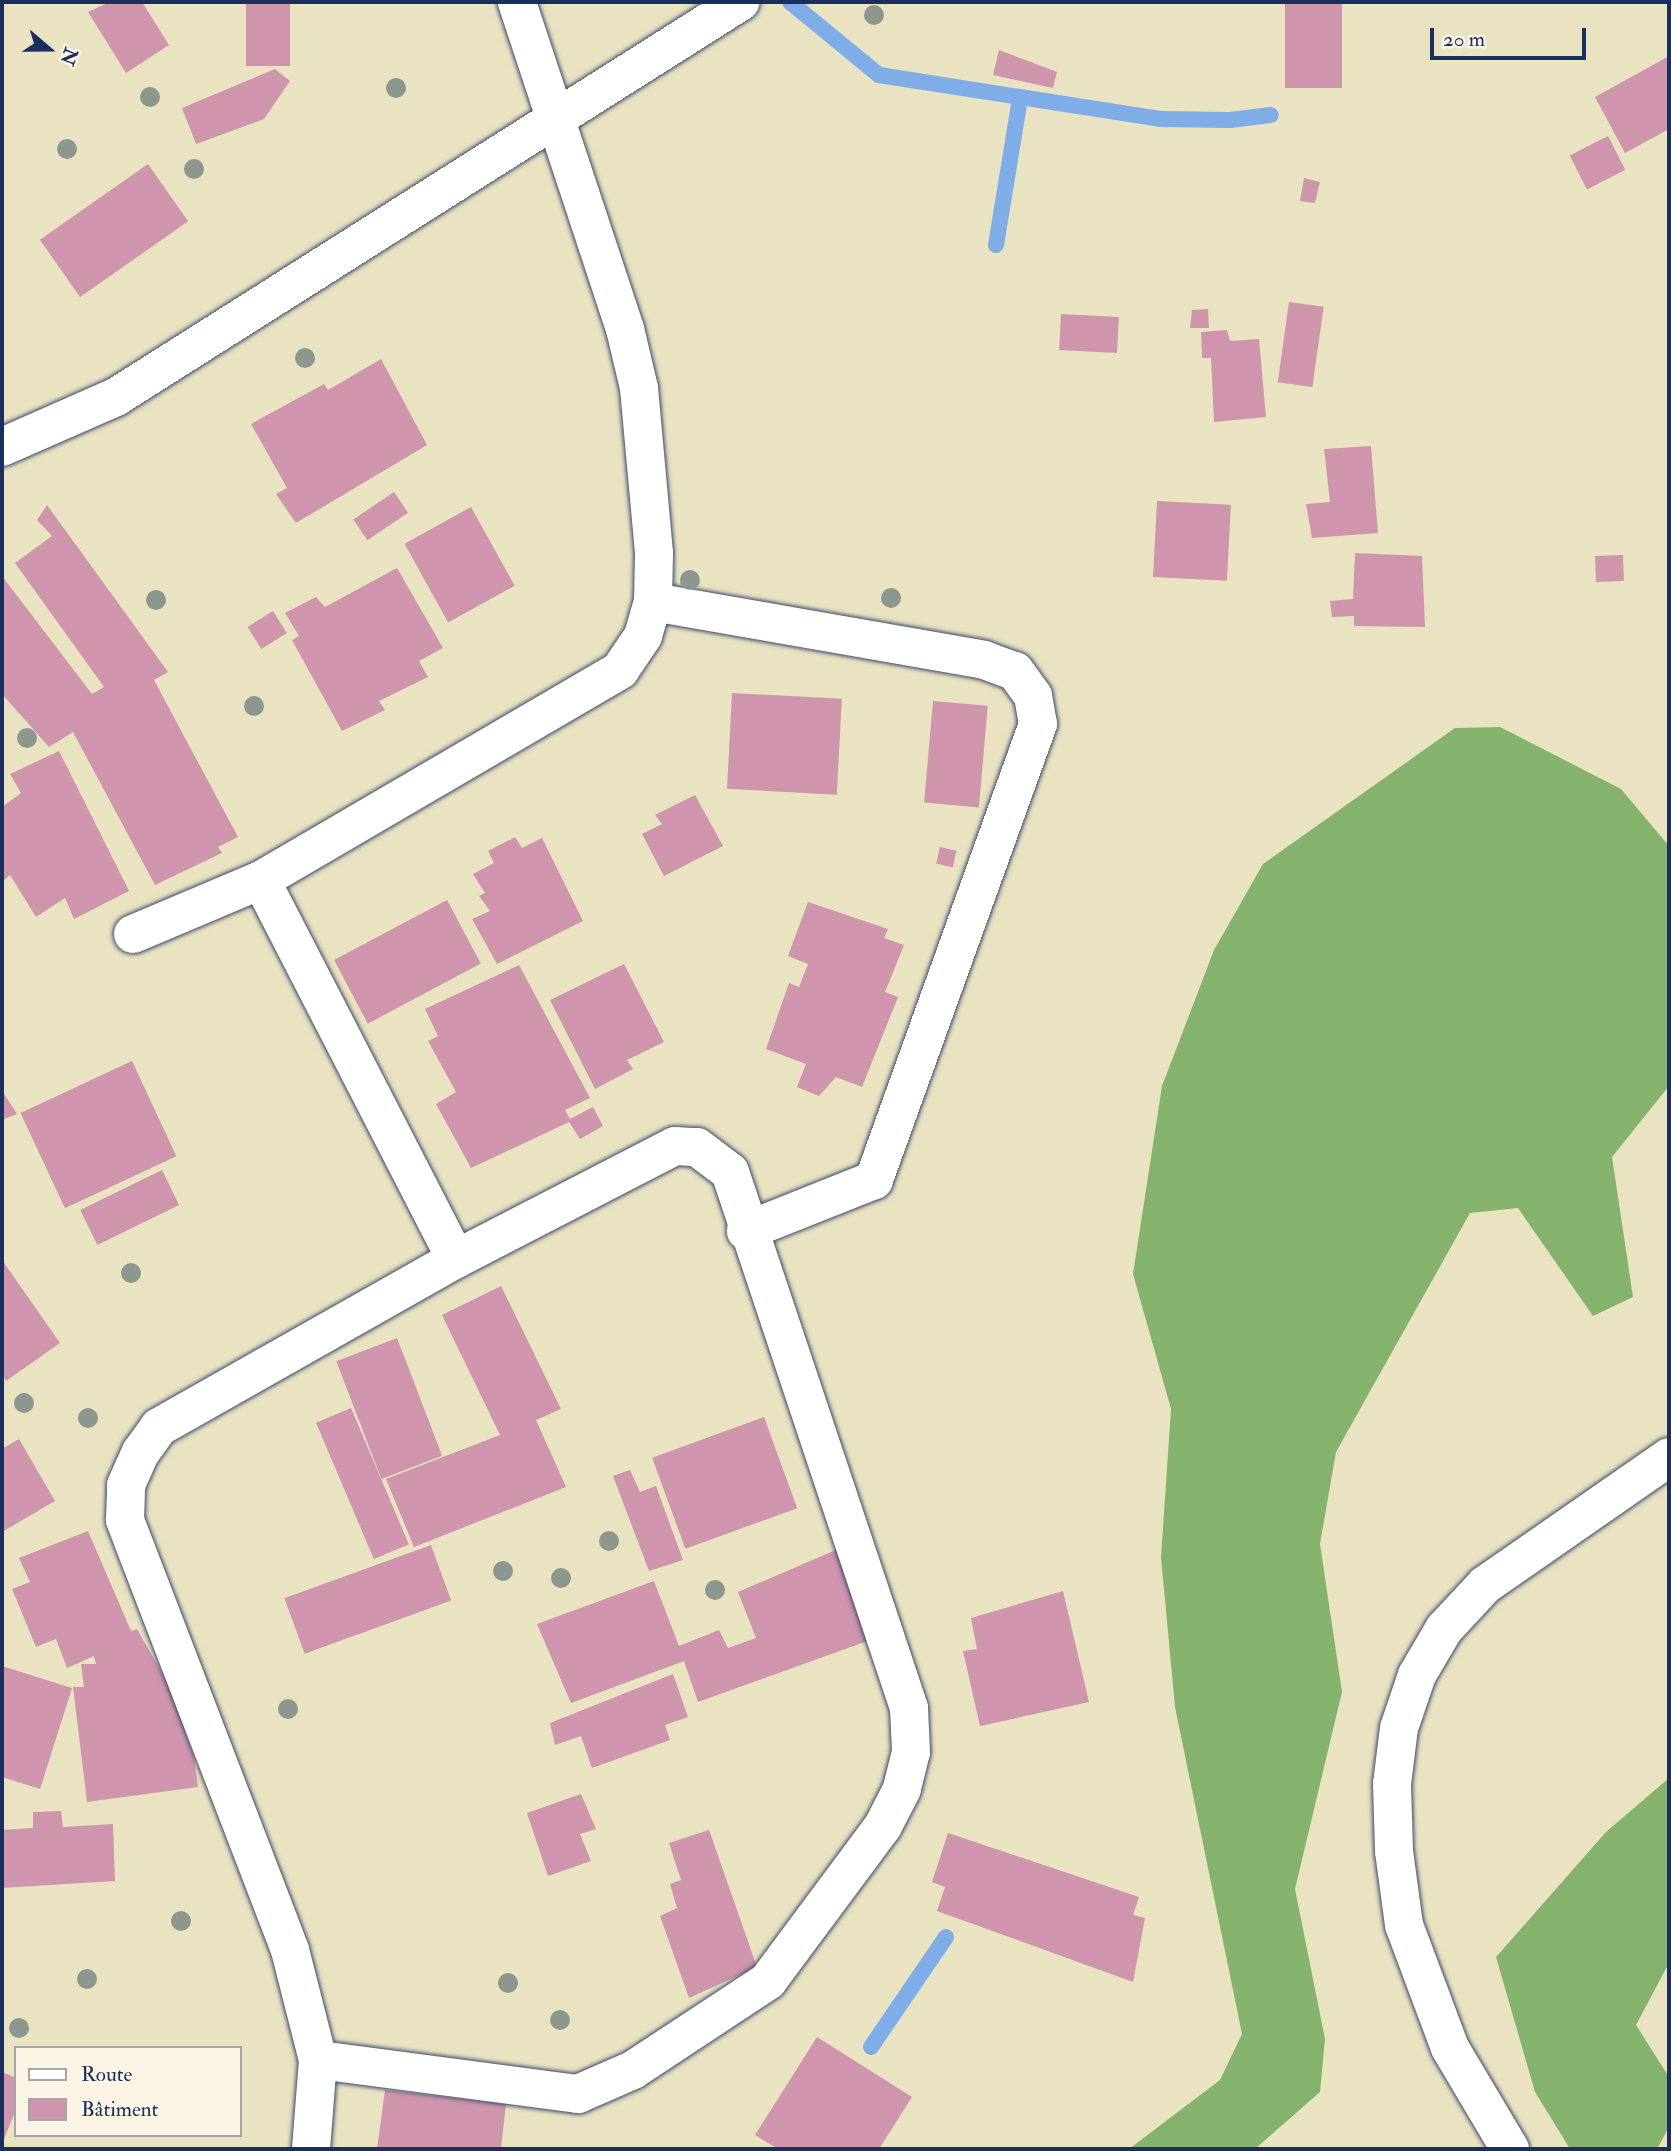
<!DOCTYPE html>
<meta charset="utf-8">
<style>
body{margin:0}
#map{position:relative;width:1671px;height:2151px;overflow:hidden;background:#eae3c2;font-family:"IM FELL Double Pica",serif}
div>[style]{position:absolute}
.forest>*{inset:0;background:#86b36c}
.stream>*{height:16px;margin:-8px;padding:0 8px;transform-origin:8px;border-radius:8px;background:#7eade8}
.building>*{inset:0;background:#cf95ac;transform-origin:0 0}
.roads{filter:drop-shadow(0 0 2px #3a4a6d) drop-shadow(0 0 2px #3a4a6d)}
.minor>*{height:38px;margin:-19px;padding:0 19px;transform-origin:19px;border-radius:19px;background:#fff}
.trees>*{width:20px;height:20px;margin:-10px;border-radius:50%;background:#8b978f}
span{translate:-50% -50%;white-space:nowrap;text-align:center;line-height:1.15;-webkit-text-stroke:7px #fcf5e5;paint-order:stroke}
.frame{position:absolute;inset:0;border:4px solid #1b2f5e;pointer-events:none}
.legend{position:absolute;left:14px;top:2046px;width:228px;height:91px;box-sizing:border-box;background:#fcf5e5;border:2px solid #a2a6af;margin:0;padding:9px 12px;list-style:none;font-size:21px;color:#1b2f5e}
.legend li{display:flex;align-items:center;gap:14px;height:35px}
.legend b{width:35px;border:2px solid #a2a6af}
.north{position:absolute;left:14px;top:14px;width:70px;height:70px;-webkit-text-stroke:5px #fcf5e5;paint-order:stroke;rotate:110deg;font-size:19px;font-weight:700;line-height:28px;text-align:center;color:#1b2f5e}
.north::after{content:'';display:block;margin:auto;width:24px;height:32px;background:#1b2f5e;clip-path:polygon(50% 0,100% 100%,50% 72%,0 100%)}
.scale{position:absolute;left:1430px;top:28px;width:156px;height:32px;box-sizing:border-box;border:4px solid #1b2f5e;border-top:0;padding-left:9px;font-size:21px;line-height:24px;white-space:nowrap;color:#1b2f5e;-webkit-text-stroke:5px #fcf5e5;paint-order:stroke}
</style>
<div id="map">
<div class="forest">
<i style="clip-path:polygon(1500px 727px,1621px 789px,1669px 846px,1669px 1086px,1612px 1157px,1633px 1297px,1593px 1316px,1518px 1208px,1470px 1213px,1336px 1452px,1320px 1544px,1342px 1692px,1295px 1889px,1325px 2039px,1320px 2092px,1255px 2149px,1129px 2149px,1220px 2080px,1242px 2034px,1175px 1707px,1161px 1557px,1171px 1409px,1133px 1274px,1162px 1086px,1214px 950px,1263px 864px,1455px 728px)"></i>
<i style="clip-path:polygon(1669px 1778px,1669px 1963px,1636px 2025px,1669px 2077px,1669px 2127px,1657px 2149px,1570px 2149px,1535px 2092px,1496px 1957px,1606px 1832px)"></i>
</div>
<div class="stream">
<i style="left:790px;top:2px;width:115px;rotate:39.4deg"></i>
<i style="left:879px;top:75px;width:284px;rotate:8.9deg"></i>
<i style="left:1160px;top:119px;width:70px;rotate:0.8deg"></i>
<i style="left:1230px;top:120px;width:41px;rotate:-7deg"></i>
<i style="left:996px;top:245px;width:148px;rotate:-80.7deg"></i>
<i style="left:871px;top:2047px;width:133px;rotate:-55.7deg"></i>
</div>
<div class="building">
<i style="clip-path:polygon(110px 2px,142px 2px,169px 45px,126px 73px,88px 12px)"></i>
<i style="left:246px;top:2px;width:44px;height:64px"></i>
<i style="left:1285px;top:2px;width:57px;height:86px"></i>
<i style="clip-path:polygon(999px 50px,1057px 72px,1053px 88px,993px 75px)"></i>
<i style="clip-path:polygon(1669px 56px,1669px 129px,1625px 153px,1595px 97px)"></i>
<i style="clip-path:polygon(275px 69px,290px 81px,264px 119px,196px 144px,182px 108px)"></i>
<i style="left:1608px;top:136px;width:38px;height:43px;rotate:63deg"></i>
<i style="left:148px;top:164px;width:70px;height:132px;rotate:55deg"></i>
<i style="clip-path:polygon(1304px 178px,1320px 182px,1315px 203px,1300px 201px)"></i>
<i style="left:1289px;top:302px;width:35px;height:81px;rotate:8deg"></i>
<i style="clip-path:polygon(1208px 309px,1209px 328px,1190px 328px,1192px 310px)"></i>
<i style="left:1061px;top:314px;width:58px;height:36px;rotate:3deg"></i>
<i style="clip-path:polygon(1227px 330px,1230px 341px,1259px 339px,1266px 417px,1214px 422px,1211px 358px,1202px 358px,1201px 332px)"></i>
<i style="clip-path:polygon(381px 359px,427px 445px,296px 523px,276px 494px,287px 488px,251px 424px,324px 384px,328px 390px)"></i>
<i style="clip-path:polygon(1371px 446px,1378px 533px,1312px 538px,1306px 504px,1330px 502px,1324px 449px)"></i>
<i style="left:394px;top:492px;width:25px;height:49px;rotate:56deg"></i>
<i style="left:1157px;top:501px;width:74px;height:76px;rotate:3deg"></i>
<i style="clip-path:polygon(47px 505px,168px 672px,154px 680px,238px 837px,218px 847px,222px 853px,155px 885px,73px 732px,49px 747px,2px 694px,2px 576px,92px 694px,104px 687px,15px 563px,52px 536px,37px 520px)"></i>
<i style="left:471px;top:507px;width:90px;height:76px;rotate:61deg"></i>
<i style="clip-path:polygon(1355px 553px,1422px 556px,1425px 627px,1354px 626px,1354px 616px,1332px 617px,1330px 601px,1353px 599px)"></i>
<i style="left:1623px;top:555px;width:26px;height:28px;rotate:88deg"></i>
<i style="clip-path:polygon(397px 568px,443px 648px,419px 661px,428px 677px,379px 701px,385px 710px,342px 731px,292px 640px,299px 636px,285px 613px,316px 597px,325px 607px)"></i>
<i style="left:273px;top:611px;width:26px;height:30px;rotate:58deg"></i>
<i style="left:732px;top:693px;width:110px;height:96px;rotate:3deg"></i>
<i style="left:933px;top:701px;width:55px;height:102px;rotate:5deg"></i>
<i style="clip-path:polygon(59px 751px,129px 891px,74px 919px,65px 898px,36px 917px,10px 875px,2px 882px,2px 807px,21px 793px,10px 774px)"></i>
<i style="clip-path:polygon(695px 795px,723px 846px,664px 876px,642px 834px,662px 824px,655px 815px)"></i>
<i style="clip-path:polygon(515px 837px,522px 848px,542px 838px,583px 921px,497px 964px,472px 919px,490px 911px,479px 896px,485px 893px,473px 874px,494px 863px,488px 851px)"></i>
<i style="left:940px;top:847px;width:17px;height:17px;rotate:13deg"></i>
<i style="left:447px;top:900px;width:72px;height:128px;rotate:62deg"></i>
<i style="clip-path:polygon(808px 902px,888px 929px,884px 938px,904px 945px,885px 992px,898px 997px,862px 1087px,836px 1077px,819px 1096px,797px 1087px,806px 1064px,766px 1049px,789px 983px,799px 987px,808px 964px,788px 956px)"></i>
<i style="clip-path:polygon(624px 964px,664px 1042px,627px 1060px,633px 1069px,595px 1089px,550px 1000px)"></i>
<i style="clip-path:polygon(519px 965px,590px 1098px,565px 1110px,570px 1119px,593px 1107px,603px 1126px,580px 1139px,569px 1122px,471px 1168px,436px 1104px,456px 1092px,428px 1041px,438px 1036px,425px 1009px)"></i>
<i style="left:132px;top:1061px;width:105px;height:123px;rotate:65deg"></i>
<i style="clip-path:polygon(2px 1091px,17px 1114px,2px 1120px)"></i>
<i style="left:162px;top:1170px;width:39px;height:91px;rotate:64deg"></i>
<i style="clip-path:polygon(2px 1260px,60px 1343px,6px 1381px,2px 1374px)"></i>
<i style="clip-path:polygon(501px 1286px,561px 1409px,536px 1420px,566px 1487px,414px 1547px,386px 1479px,500px 1435px,442px 1315px)"></i>
<i style="left:397px;top:1338px;width:126px;height:65px;rotate:69deg"></i>
<i style="left:351px;top:1408px;width:148px;height:38px;rotate:67deg"></i>
<i style="left:764px;top:1417px;width:97px;height:119px;rotate:70deg"></i>
<i style="clip-path:polygon(19px 1439px,55px 1501px,2px 1532px,2px 1449px)"></i>
<i style="clip-path:polygon(630px 1470px,640px 1492px,656px 1486px,683px 1560px,649px 1571px,613px 1476px)"></i>
<i style="clip-path:polygon(88px 1531px,131px 1631px,137px 1629px,169px 1685px,194px 1757px,198px 1787px,87px 1802px,73px 1687px,84px 1687px,81px 1664px,96px 1664px,94px 1656px,67px 1668px,56px 1639px,36px 1647px,12px 1589px,30px 1582px,19px 1558px)"></i>
<i style="left:431px;top:1545px;width:59px;height:156px;rotate:70deg"></i>
<i style="clip-path:polygon(838px 1549px,873px 1639px,698px 1702px,684px 1661px,571px 1703px,537px 1624px,654px 1581px,679px 1646px,719px 1630px,728px 1648px,756px 1638px,738px 1592px)"></i>
<i style="clip-path:polygon(1063px 1591px,1089px 1702px,980px 1726px,963px 1651px,977px 1649px,971px 1618px)"></i>
<i style="clip-path:polygon(2px 1666px,72px 1688px,40px 1789px,2px 1777px)"></i>
<i style="clip-path:polygon(673px 1674px,688px 1717px,665px 1725px,670px 1740px,592px 1768px,581px 1736px,555px 1745px,550px 1723px)"></i>
<i style="clip-path:polygon(581px 1794px,596px 1829px,580px 1834px,591px 1861px,548px 1876px,527px 1813px)"></i>
<i style="clip-path:polygon(61px 1811px,63px 1827px,113px 1824px,115px 1881px,2px 1888px,2px 1830px,33px 1828px,33px 1812px)"></i>
<i style="clip-path:polygon(709px 1830px,757px 1967px,689px 1998px,660px 1916px,677px 1908px,670px 1884px,681px 1880px,669px 1843px)"></i>
<i style="clip-path:polygon(948px 1833px,1139px 1897px,1133px 1915px,1145px 1918px,1133px 1982px,937px 1911px,945px 1887px,932px 1882px)"></i>
<i style="clip-path:polygon(817px 2037px,912px 2097px,879px 2149px,778px 2149px,755px 2135px)"></i>
<i style="clip-path:polygon(2px 2072px,16px 2078px,16px 2109px,2px 2144px)"></i>
<i style="clip-path:polygon(385px 2090px,506px 2104px,501px 2149px,377px 2149px)"></i>
</div>
<div class="roads">
<div class="minor">
<i style="left:2px;top:447px;width:124px;rotate:-23.7deg"></i>
<i style="left:116px;top:397px;width:739px;rotate:-32.33deg"></i>
<i style="left:653px;top:602px;width:336px;rotate:9.9deg"></i>
<i style="left:984px;top:660px;width:33px;rotate:20deg"></i>
<i style="left:1015px;top:671px;width:31px;rotate:54deg"></i>
<i style="left:1033px;top:696px;width:28px;rotate:80deg"></i>
<i style="left:1038px;top:724px;width:485px;rotate:109.8deg"></i>
<i style="left:874px;top:1180px;width:138px;rotate:158.3deg"></i>
<i style="left:261px;top:880px;width:426px;rotate:62.8deg"></i>
<i style="left:133px;top:934px;width:139px;rotate:-22.9deg"></i>
<i style="left:261px;top:880px;width:416px;rotate:-30.3deg"></i>
<i style="left:620px;top:670px;width:41px;rotate:-55.9deg"></i>
<i style="left:643px;top:636px;width:35px;rotate:-74deg"></i>
<i style="left:653px;top:602px;width:49px;rotate:-88.8deg"></i>
<i style="left:654px;top:553px;width:166px;rotate:-95.2deg"></i>
<i style="left:639px;top:388px;width:61px;rotate:-103.3deg"></i>
<i style="left:625px;top:329px;width:344px;rotate:-108.3deg"></i>
<i style="left:311px;top:2149px;width:89px;rotate:-85.5deg"></i>
<i style="left:318px;top:2060px;width:114px;rotate:-104.3deg"></i>
<i style="left:290px;top:1950px;width:461px;rotate:-111deg"></i>
<i style="left:125px;top:1520px;width:35px;rotate:-88deg"></i>
<i style="left:126px;top:1485px;width:36px;rotate:-66deg"></i>
<i style="left:141px;top:1452px;width:31px;rotate:-54deg"></i>
<i style="left:159px;top:1427px;width:341px;rotate:-29.5deg"></i>
<i style="left:456px;top:1259px;width:246px;rotate:-27.3deg"></i>
<i style="left:675px;top:1146px;width:22px;rotate:3deg"></i>
<i style="left:697px;top:1147px;width:41px;rotate:37.1deg"></i>
<i style="left:730px;top:1172px;width:565px;rotate:71.53deg"></i>
<i style="left:909px;top:1708px;width:44px;rotate:87.4deg"></i>
<i style="left:911px;top:1752px;width:38px;rotate:104deg"></i>
<i style="left:902px;top:1789px;width:42px;rotate:117.2deg"></i>
<i style="left:883px;top:1826px;width:193px;rotate:126.6deg"></i>
<i style="left:768px;top:1981px;width:162px;rotate:146.6deg"></i>
<i style="left:633px;top:2070px;width:60px;rotate:156.4deg"></i>
<i style="left:578px;top:2094px;width:262px;rotate:-172.5deg"></i>
<i style="left:1510px;top:2149px;width:117px;rotate:-120.7deg"></i>
<i style="left:1450px;top:2048px;width:131px;rotate:-110.5deg"></i>
<i style="left:1404px;top:1925px;width:75px;rotate:-97.7deg"></i>
<i style="left:1394px;top:1851px;width:67px;rotate:-91.7deg"></i>
<i style="left:1392px;top:1784px;width:56px;rotate:-82.9deg"></i>
<i style="left:1399px;top:1728px;width:56px;rotate:-71.2deg"></i>
<i style="left:1417px;top:1675px;width:53px;rotate:-59.6deg"></i>
<i style="left:1444px;top:1629px;width:60px;rotate:-47deg"></i>
<i style="left:1485px;top:1585px;width:224px;rotate:-34.8deg"></i>
</div>
</div>
<div class="trees">
<i style="left:874px;top:15px"></i>
<i style="left:396px;top:88px"></i>
<i style="left:150px;top:97px"></i>
<i style="left:67px;top:149px"></i>
<i style="left:194px;top:169px"></i>
<i style="left:305px;top:358px"></i>
<i style="left:690px;top:580px"></i>
<i style="left:891px;top:598px"></i>
<i style="left:156px;top:600px"></i>
<i style="left:254px;top:706px"></i>
<i style="left:27px;top:738px"></i>
<i style="left:131px;top:1273px"></i>
<i style="left:24px;top:1403px"></i>
<i style="left:88px;top:1418px"></i>
<i style="left:609px;top:1541px"></i>
<i style="left:503px;top:1571px"></i>
<i style="left:561px;top:1578px"></i>
<i style="left:715px;top:1590px"></i>
<i style="left:288px;top:1709px"></i>
<i style="left:181px;top:1921px"></i>
<i style="left:87px;top:1979px"></i>
<i style="left:508px;top:1983px"></i>
<i style="left:560px;top:2020px"></i>
<i style="left:19px;top:2028px"></i>
</div>
<div class="frame"></div>
<ul class="legend">
<li><b style="height:9px;background:#fff"></b>Route</li>
<li><b style="height:19px;background:#cf95ac"></b>Bâtiment</li>
</ul>
<div class="north">N</div>
<div class="scale">20 m</div>
</div>
